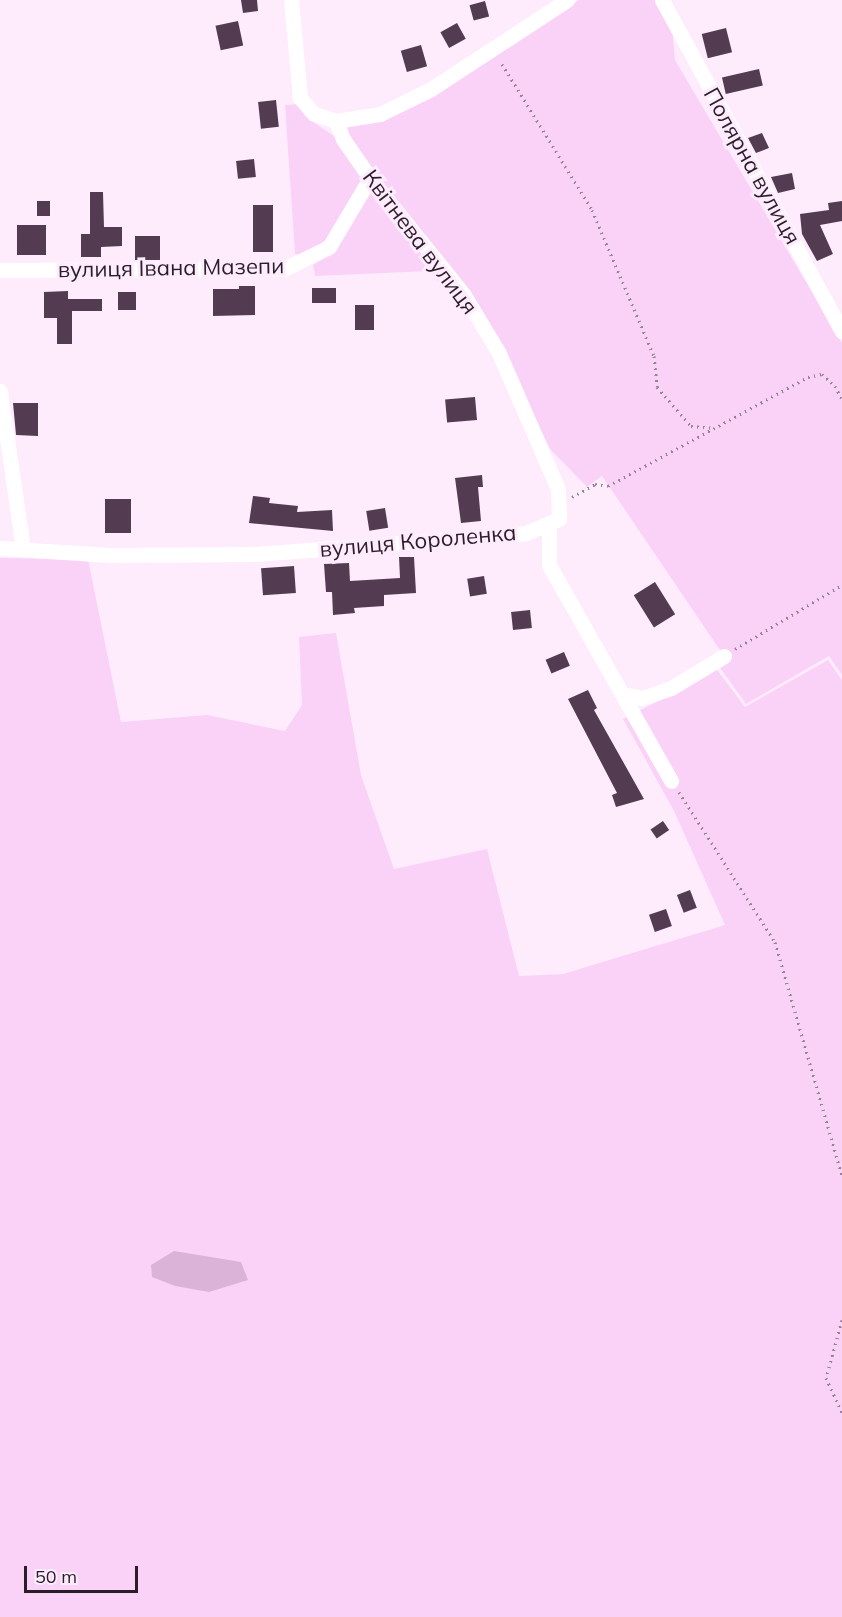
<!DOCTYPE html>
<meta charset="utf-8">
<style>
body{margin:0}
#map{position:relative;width:842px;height:1617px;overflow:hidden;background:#feecfd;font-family:Mulish,sans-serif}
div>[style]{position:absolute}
.green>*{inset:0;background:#fad2f8}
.water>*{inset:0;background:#dbb3d9}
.building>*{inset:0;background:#533c52;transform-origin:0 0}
.path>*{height:3px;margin-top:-1.5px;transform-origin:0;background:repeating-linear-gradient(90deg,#918390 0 1.5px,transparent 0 6px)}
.street>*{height:15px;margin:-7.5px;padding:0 7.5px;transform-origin:7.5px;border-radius:7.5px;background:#fff}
span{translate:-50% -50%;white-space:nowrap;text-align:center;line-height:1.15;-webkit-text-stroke:6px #feecfd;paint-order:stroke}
.street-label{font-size:22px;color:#291e28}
.scale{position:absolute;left:24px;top:1566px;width:114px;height:27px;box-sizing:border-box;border:3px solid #291e28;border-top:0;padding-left:8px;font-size:18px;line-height:21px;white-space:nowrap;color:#291e28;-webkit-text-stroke:4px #feecfd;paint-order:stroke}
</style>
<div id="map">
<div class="green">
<i style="clip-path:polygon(579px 0,659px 0,672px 26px,675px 60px,842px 343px,842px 675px,829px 656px,746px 704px,718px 665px,726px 659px,602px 476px,587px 487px,550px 449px,506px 358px,348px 137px,346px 129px,351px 123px,440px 91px,510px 41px)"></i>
<i style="clip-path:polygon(300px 104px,306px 117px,334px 136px,366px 177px,335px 232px,306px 256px,295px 254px,285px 105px)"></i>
<i style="clip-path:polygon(371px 190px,443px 276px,438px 281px,429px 271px,315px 276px,313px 265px,328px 255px)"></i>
<i style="clip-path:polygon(evenodd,0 558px,88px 559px,121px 722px,207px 715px,285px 731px,302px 705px,299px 637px,336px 633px,361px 775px,394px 869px,487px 849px,519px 976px,563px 974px,725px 925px,674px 811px,623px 719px,680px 690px,715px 667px,745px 707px,828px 660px,842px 680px,842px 1617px,0 1617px,0 558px,174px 1252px,215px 1260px,241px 1262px,152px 1265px,174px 1252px)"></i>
</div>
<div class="water">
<i style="clip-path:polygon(174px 1251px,241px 1262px,248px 1280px,209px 1292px,175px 1286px,152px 1277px,151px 1265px)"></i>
</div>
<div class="building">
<i style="clip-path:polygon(241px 0,257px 0,258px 11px,243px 13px)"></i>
<i style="left:485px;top:1px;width:16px;height:16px;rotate:75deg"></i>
<i style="left:238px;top:21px;width:25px;height:23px;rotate:78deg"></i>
<i style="left:457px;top:23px;width:18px;height:19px;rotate:61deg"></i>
<i style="left:726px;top:28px;width:25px;height:25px;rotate:76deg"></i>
<i style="left:421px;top:45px;width:22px;height:21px;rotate:74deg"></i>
<i style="left:759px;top:69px;width:17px;height:38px;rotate:77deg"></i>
<i style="left:276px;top:100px;width:27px;height:18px;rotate:84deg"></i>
<i style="clip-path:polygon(762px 133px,769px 148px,756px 153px,748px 138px)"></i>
<i style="left:254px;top:159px;width:18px;height:18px;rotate:84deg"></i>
<i style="clip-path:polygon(792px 173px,795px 189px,778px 193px,771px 177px)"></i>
<i style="clip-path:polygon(90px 192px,103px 192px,104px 227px,122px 227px,122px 246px,101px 247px,101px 257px,81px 257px,81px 234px,90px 234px)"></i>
<i style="left:37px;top:201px;width:13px;height:15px"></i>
<i style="clip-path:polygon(842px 201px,842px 221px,820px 225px,833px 254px,817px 261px,802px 234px,800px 214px,829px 210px,828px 203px)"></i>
<i style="left:253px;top:205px;width:20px;height:47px"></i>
<i style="left:17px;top:225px;width:29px;height:30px"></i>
<i style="left:135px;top:236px;width:25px;height:24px"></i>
<i style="clip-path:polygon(239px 286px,255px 286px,255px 315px,213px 316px,213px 289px,239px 289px)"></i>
<i style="left:312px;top:288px;width:24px;height:15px"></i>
<i style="clip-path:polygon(68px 291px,68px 299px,102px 299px,102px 311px,72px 311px,72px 344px,57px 344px,57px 318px,44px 318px,44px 292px)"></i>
<i style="left:118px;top:292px;width:18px;height:18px"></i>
<i style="left:355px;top:305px;width:19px;height:25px"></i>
<i style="left:475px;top:397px;width:23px;height:30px;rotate:85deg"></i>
<i style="clip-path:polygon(13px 403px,38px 403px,38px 436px,16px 435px)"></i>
<i style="clip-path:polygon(482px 475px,483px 487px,478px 487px,481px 521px,461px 523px,455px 478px)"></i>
<i style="clip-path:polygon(253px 496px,270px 498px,269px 503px,298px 506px,297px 512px,332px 510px,333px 531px,249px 523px)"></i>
<i style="left:105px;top:499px;width:26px;height:34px"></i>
<i style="left:385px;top:508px;width:20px;height:19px;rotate:81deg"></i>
<i style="clip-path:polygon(399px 557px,414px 557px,416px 593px,384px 595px,384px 606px,354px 608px,355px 613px,333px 615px,332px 592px,326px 592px,324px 564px,349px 563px,350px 581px,400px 578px)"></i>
<i style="left:294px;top:566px;width:27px;height:33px;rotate:86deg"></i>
<i style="left:484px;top:576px;width:18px;height:17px;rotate:81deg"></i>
<i style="left:655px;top:582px;width:38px;height:25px;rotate:58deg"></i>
<i style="left:530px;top:610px;width:18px;height:19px;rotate:84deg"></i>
<i style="left:564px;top:652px;width:15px;height:20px;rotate:67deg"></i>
<i style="clip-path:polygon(588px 690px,597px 708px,594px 710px,644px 799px,616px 807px,612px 795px,617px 793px,568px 699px)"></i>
<i style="left:663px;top:821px;width:11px;height:15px;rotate:56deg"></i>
<i style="left:690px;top:890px;width:19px;height:14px;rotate:69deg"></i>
<i style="left:666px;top:909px;width:18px;height:18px;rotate:71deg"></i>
</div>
<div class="path">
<i style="left:502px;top:64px;width:172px;rotate:58.3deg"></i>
<i style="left:592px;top:210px;width:159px;rotate:67deg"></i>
<i style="left:654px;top:356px;width:31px;rotate:84deg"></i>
<i style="left:657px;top:387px;width:52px;rotate:48.9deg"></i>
<i style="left:691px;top:426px;width:21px;rotate:5deg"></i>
<i style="left:572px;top:497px;width:26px;rotate:-29deg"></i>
<i style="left:595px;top:484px;width:13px;rotate:9deg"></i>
<i style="left:608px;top:486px;width:228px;rotate:-28.6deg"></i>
<i style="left:808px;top:377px;width:14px;rotate:-12deg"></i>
<i style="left:822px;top:374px;width:18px;rotate:43deg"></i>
<i style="left:835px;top:386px;width:15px;rotate:62deg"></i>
<i style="left:735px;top:649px;width:125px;rotate:-30.9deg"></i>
<i style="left:679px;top:792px;width:178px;rotate:57.4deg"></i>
<i style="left:775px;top:942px;width:243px;rotate:74deg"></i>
<i style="left:842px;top:1320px;width:60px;rotate:105.4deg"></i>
<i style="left:826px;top:1378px;width:38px;rotate:65deg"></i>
</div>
<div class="street">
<i style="left:662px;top:0;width:377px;rotate:61.5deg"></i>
<i style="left:336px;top:121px;width:45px;rotate:-9deg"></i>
<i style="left:380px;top:114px;width:57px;rotate:-26.1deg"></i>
<i style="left:431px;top:89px;width:163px;rotate:-33.2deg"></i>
<i style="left:0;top:270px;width:284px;rotate:-0.2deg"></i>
<i style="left:284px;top:269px;width:50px;rotate:-26.1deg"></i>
<i style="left:329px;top:247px;width:80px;rotate:-59.3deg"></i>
<i style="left:0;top:391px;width:159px;rotate:81.7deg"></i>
<i style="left:549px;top:526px;width:39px;rotate:90deg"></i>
<i style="left:549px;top:565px;width:248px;rotate:60.5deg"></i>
<i style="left:0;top:548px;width:110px;rotate:3.6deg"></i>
<i style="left:110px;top:555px;width:146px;rotate:-0.4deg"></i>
<i style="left:256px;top:554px;width:271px;rotate:-4.4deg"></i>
<i style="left:526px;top:533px;width:36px;rotate:-23deg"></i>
<i style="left:559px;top:519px;width:30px;rotate:-92deg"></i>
<i style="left:558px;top:489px;width:148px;rotate:-113.5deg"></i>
<i style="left:499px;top:353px;width:68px;rotate:-121.1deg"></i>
<i style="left:464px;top:295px;width:150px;rotate:-128.8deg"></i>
<i style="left:370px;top:178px;width:47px;rotate:-124.7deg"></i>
<i style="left:343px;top:139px;width:19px;rotate:-111deg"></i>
<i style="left:336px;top:121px;width:23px;rotate:-162deg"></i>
<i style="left:314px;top:114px;width:21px;rotate:-131deg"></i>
<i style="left:300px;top:98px;width:98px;rotate:-95.2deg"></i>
<i style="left:622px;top:694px;width:20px;rotate:11deg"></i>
<i style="left:642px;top:698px;width:31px;rotate:-19deg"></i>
<i style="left:671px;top:688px;width:62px;rotate:-31.1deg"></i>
</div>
<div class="street-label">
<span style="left:752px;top:166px;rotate:61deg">Полярна вулиця</span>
<span style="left:420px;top:242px;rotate:53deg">Квітнева вулиця</span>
<span style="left:171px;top:268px;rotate:-1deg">вулиця Івана Мазепи</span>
<span style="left:418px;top:541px;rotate:-5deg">вулиця Короленка</span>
</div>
<div class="scale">50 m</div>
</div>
